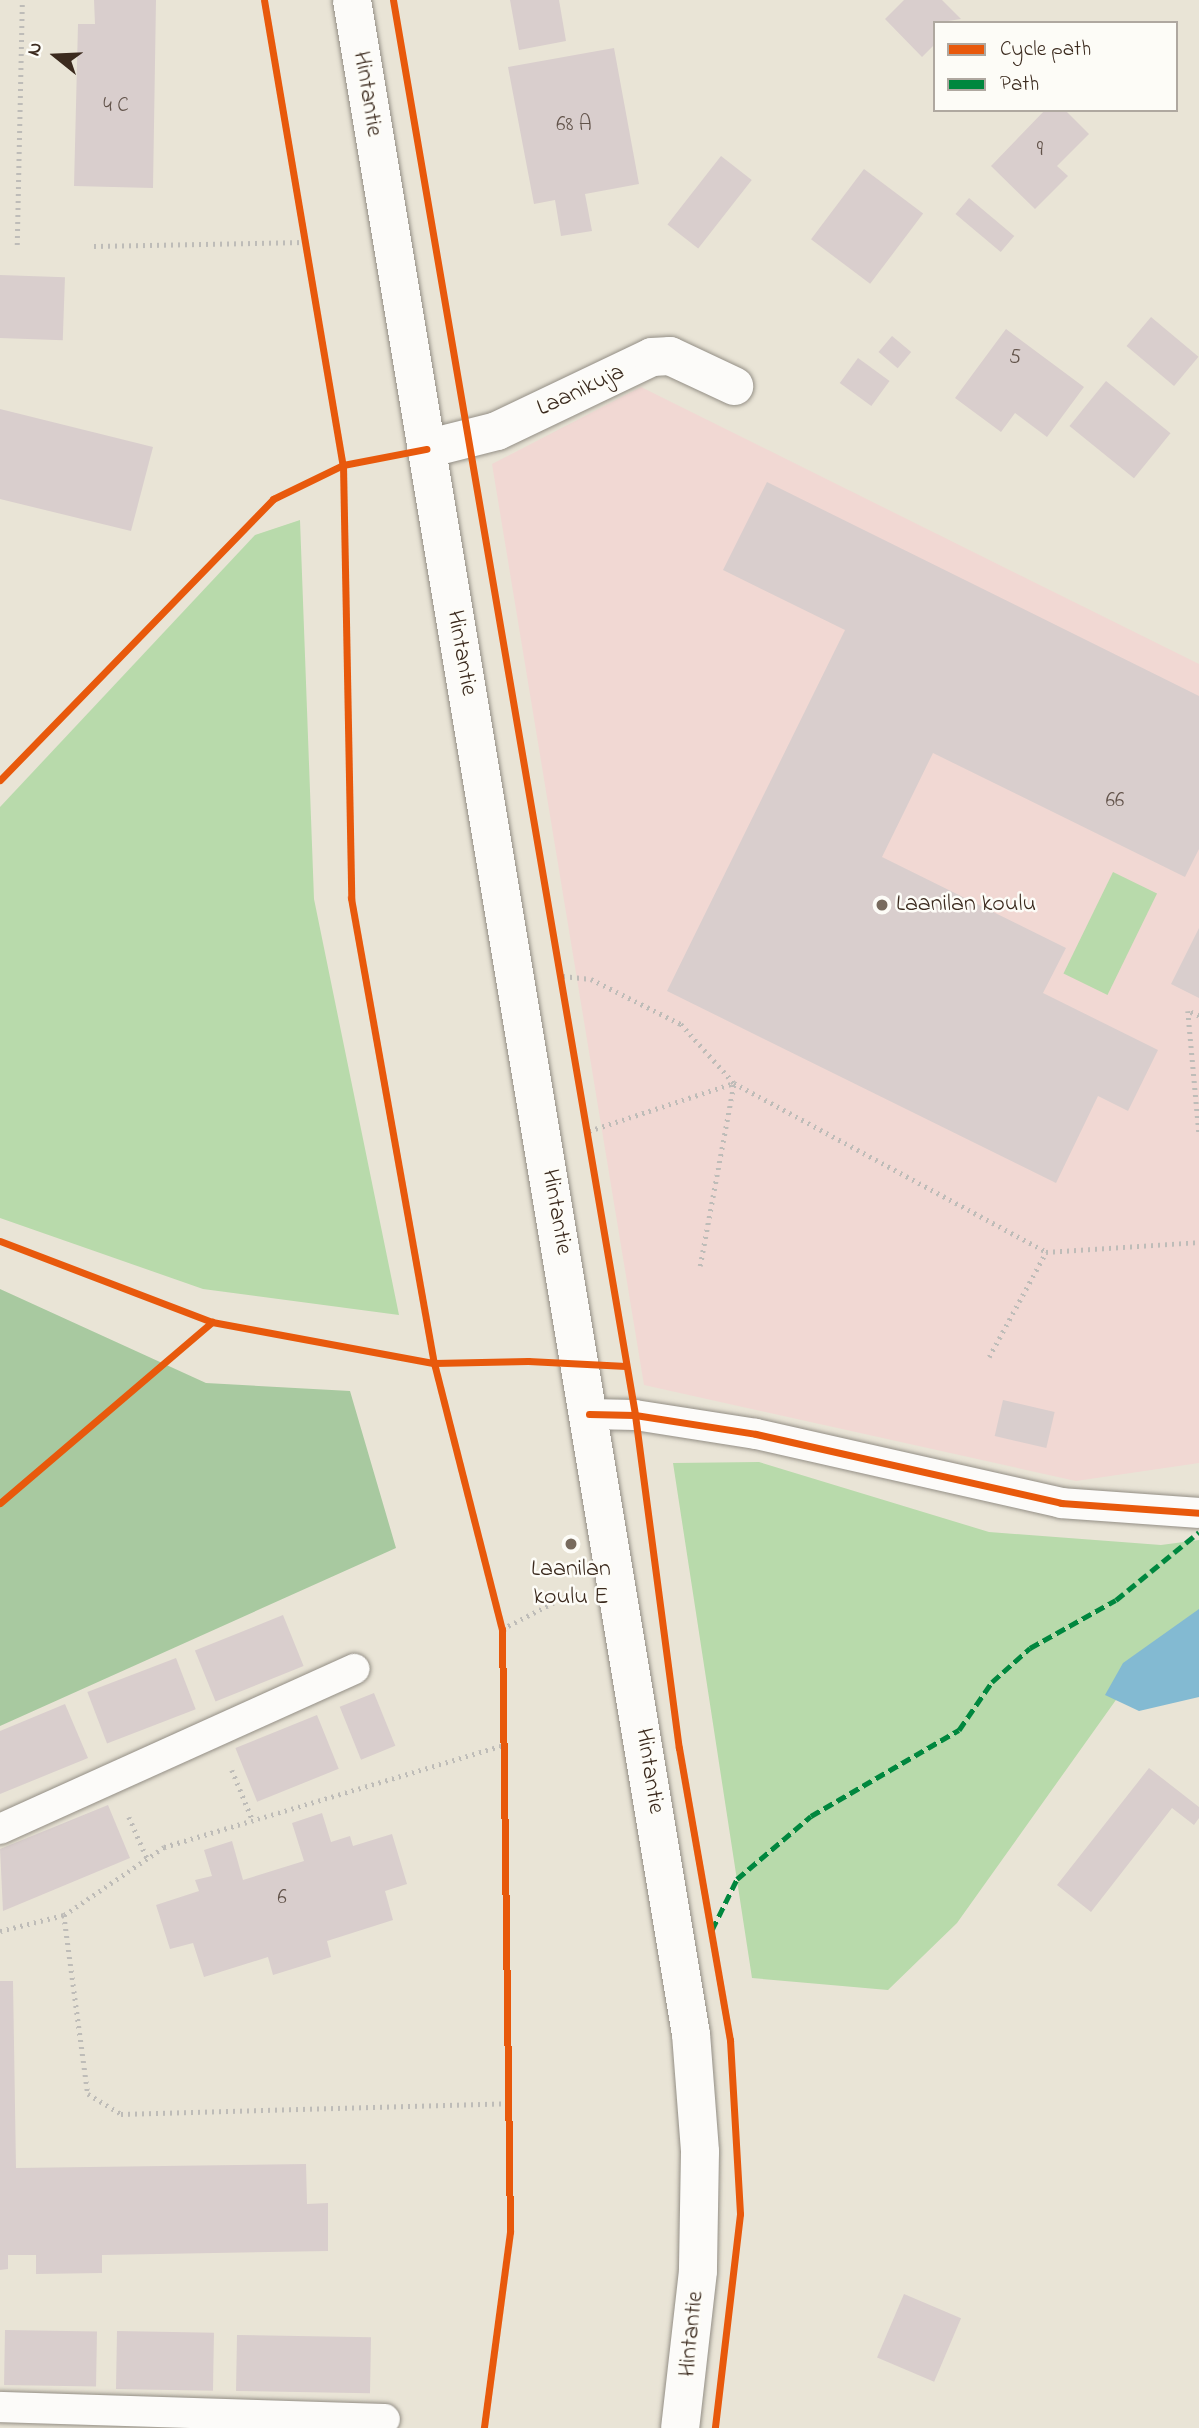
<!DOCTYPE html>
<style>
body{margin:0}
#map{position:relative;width:1199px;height:2428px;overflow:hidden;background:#e9e4d6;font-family:"Indie Flower",sans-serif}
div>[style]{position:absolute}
.built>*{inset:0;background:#f1d8d3}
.green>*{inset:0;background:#b8daab;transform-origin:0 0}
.forest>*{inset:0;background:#a8c9a0}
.water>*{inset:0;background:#83bad2}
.building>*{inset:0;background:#d9cecd;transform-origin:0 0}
.path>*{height:4.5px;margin-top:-2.25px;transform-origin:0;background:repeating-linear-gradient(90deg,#bebcb8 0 2px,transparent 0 7px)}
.roads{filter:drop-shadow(0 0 2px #938e85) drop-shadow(0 0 2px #938e85)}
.service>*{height:30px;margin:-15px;padding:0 15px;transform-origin:15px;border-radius:15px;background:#fcfbf9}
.minor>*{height:38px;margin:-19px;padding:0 19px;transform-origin:19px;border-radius:19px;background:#fcfbf9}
.tertiary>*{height:38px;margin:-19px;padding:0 19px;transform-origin:19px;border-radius:19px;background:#fcfbf9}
.quiet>*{height:5px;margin-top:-2.5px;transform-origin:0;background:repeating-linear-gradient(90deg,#00873e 0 10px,transparent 0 15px)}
.cycleway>*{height:7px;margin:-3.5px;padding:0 3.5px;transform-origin:3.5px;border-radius:3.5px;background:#e8590c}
.dots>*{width:19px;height:19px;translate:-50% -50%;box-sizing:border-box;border:4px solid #fdfcf7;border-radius:50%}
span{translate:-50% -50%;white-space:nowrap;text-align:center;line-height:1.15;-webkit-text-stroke:5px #fdfcf7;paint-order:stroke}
.number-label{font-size:21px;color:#62534a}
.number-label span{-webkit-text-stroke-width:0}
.street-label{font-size:24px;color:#3b2a1e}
.poi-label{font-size:24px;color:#3b2a1e}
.left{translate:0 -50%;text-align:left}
.legend{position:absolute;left:933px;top:21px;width:245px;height:91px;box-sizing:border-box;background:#fdfcf7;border:2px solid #afa8a0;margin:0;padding:9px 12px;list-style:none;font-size:21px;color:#3b2a1e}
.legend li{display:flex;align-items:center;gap:14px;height:35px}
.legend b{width:35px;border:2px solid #afa8a0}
.north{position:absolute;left:21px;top:21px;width:70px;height:70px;-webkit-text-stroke:5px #fdfcf7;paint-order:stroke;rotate:288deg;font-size:19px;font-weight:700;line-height:28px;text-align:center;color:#3b2a1e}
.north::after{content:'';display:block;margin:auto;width:24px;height:32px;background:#3b2a1e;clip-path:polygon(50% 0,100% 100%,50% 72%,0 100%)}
</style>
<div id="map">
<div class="built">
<i style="clip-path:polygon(641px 387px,1199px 664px,1199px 1463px,1076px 1481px,644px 1385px,492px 464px)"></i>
</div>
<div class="green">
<i style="clip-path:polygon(300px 520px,314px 899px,399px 1315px,203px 1289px,0 1218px,0 807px,255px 535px)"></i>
<i style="left:1113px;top:872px;width:49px;height:113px;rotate:26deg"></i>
<i style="clip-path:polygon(759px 1462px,989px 1532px,1161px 1545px,1199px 1540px,1199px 1672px,1143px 1662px,957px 1923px,888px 1990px,752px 1978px,673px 1463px)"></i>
</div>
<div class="forest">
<i style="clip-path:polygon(0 1289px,206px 1383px,350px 1391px,396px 1548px,0 1726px)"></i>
</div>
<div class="water">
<i style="clip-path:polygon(1199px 1609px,1199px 1697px,1139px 1711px,1105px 1695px,1123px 1663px)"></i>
</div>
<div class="building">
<i style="clip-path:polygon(94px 0,156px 0,153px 188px,74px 186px,78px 24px,95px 24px)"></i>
<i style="clip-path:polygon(510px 0,559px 0,566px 41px,519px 50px)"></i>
<i style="clip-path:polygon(904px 0,942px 0,961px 19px,935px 23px,935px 44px,922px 57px,885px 19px)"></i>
<i style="clip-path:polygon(614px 48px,639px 184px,585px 194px,592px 231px,561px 236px,555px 200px,534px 204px,508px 67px)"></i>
<i style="clip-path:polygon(1045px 110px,1065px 110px,1089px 134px,1057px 166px,1068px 176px,1035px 209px,991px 166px)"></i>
<i style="left:721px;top:156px;width:39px;height:87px;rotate:38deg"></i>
<i style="left:864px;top:169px;width:74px;height:88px;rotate:37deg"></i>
<i style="left:969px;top:198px;width:59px;height:21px;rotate:40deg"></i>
<i style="left:0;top:275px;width:65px;height:63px;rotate:2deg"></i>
<i style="left:1151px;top:317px;width:62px;height:38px;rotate:40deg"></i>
<i style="clip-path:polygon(1006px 329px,1084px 387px,1047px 437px,1015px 413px,1001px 432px,955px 398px)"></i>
<i style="left:892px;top:336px;width:25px;height:21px;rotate:40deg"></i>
<i style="left:858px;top:358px;width:39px;height:31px;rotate:36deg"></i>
<i style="left:1106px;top:381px;width:83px;height:58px;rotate:39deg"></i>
<i style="clip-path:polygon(0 409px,153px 447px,131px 531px,0 499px)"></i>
<i style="clip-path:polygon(767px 482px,1199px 696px,1199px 849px,1185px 877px,933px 753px,882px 857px,1066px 948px,1043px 993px,1158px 1050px,1128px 1111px,1098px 1096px,1056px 1183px,667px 991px,845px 630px,723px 570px)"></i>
<i style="clip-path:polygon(1199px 928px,1199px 998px,1171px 984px)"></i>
<i style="left:1003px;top:1400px;width:53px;height:37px;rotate:13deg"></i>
<i style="left:283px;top:1615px;width:55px;height:95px;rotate:68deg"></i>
<i style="left:176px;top:1658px;width:55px;height:95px;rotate:69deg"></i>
<i style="left:374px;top:1693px;width:57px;height:37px;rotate:68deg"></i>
<i style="clip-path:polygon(65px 1704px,88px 1758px,0 1794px,0 1731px)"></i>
<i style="left:317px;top:1715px;width:58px;height:88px;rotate:68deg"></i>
<i style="clip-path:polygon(1149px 1768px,1199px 1807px,1199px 1818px,1194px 1825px,1172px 1808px,1091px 1912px,1057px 1885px)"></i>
<i style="clip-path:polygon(108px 1805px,130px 1858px,3px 1911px,0 1849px)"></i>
<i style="clip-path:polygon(322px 1813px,331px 1842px,350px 1836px,353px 1846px,392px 1834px,407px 1884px,385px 1891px,393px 1920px,327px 1941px,331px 1957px,273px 1975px,268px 1957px,204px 1977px,193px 1943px,170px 1949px,156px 1905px,199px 1891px,195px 1880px,212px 1876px,204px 1850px,232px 1841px,243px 1880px,304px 1861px,292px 1823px)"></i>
<i style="clip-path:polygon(0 1981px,13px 1981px,16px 2168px,306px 2164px,307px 2204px,328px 2203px,328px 2251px,102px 2255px,102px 2273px,36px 2274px,36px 2255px,8px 2255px,8px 2269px,0 2270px)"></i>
<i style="left:904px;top:2294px;width:62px;height:69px;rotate:23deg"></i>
<i style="left:5px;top:2330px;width:92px;height:55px;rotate:1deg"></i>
<i style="left:117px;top:2331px;width:97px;height:58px;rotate:1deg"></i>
<i style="left:237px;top:2335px;width:134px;height:56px;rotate:1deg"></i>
</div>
<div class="path">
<i style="left:17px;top:245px;width:245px;rotate:-88.8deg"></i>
<i style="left:94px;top:246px;width:211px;rotate:-1.1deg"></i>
<i style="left:563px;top:976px;width:28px;rotate:6deg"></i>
<i style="left:591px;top:979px;width:101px;rotate:26.6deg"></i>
<i style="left:681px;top:1024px;width:79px;rotate:48.1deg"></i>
<i style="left:734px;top:1083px;width:355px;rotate:28.4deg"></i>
<i style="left:1046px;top:1252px;width:153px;rotate:-3.7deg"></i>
<i style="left:1199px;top:1016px;width:12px;rotate:-156deg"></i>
<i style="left:1188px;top:1011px;width:122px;rotate:84.8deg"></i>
<i style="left:589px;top:1131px;width:153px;rotate:-18.3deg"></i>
<i style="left:700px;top:1266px;width:186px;rotate:-79.5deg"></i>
<i style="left:989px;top:1357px;width:119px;rotate:-61.5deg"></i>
<i style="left:502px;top:1629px;width:76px;rotate:-27.2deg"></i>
<i style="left:232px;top:1770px;width:55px;rotate:67.6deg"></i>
<i style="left:129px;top:1817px;width:45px;rotate:66.3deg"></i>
<i style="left:64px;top:1915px;width:181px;rotate:82.4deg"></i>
<i style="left:88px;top:2094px;width:39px;rotate:31deg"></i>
<i style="left:121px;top:2114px;width:389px;rotate:-1.6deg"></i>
<i style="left:0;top:1931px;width:66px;rotate:-14deg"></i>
<i style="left:64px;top:1915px;width:121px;rotate:-34.2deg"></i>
<i style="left:164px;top:1847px;width:355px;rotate:-16.7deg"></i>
</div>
<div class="roads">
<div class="service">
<i style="left:589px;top:1414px;width:46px;rotate:1.2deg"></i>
<i style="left:635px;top:1415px;width:122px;rotate:8.9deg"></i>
<i style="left:756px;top:1434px;width:313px;rotate:12.7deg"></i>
<i style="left:1061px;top:1503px;width:138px;rotate:4.1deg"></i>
<i style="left:0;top:1829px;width:389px;rotate:-24.3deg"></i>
<i style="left:0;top:2407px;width:385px;rotate:1.8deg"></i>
</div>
<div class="minor">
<i style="left:426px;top:449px;width:73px;rotate:-14.2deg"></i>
<i style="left:497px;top:431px;width:172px;rotate:-25.5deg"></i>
<i style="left:652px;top:357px;width:18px;rotate:-3deg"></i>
<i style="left:670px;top:356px;width:71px;rotate:25.1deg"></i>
</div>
<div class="tertiary">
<i style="left:352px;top:0;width:2062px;rotate:80.54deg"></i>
<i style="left:691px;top:2034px;width:118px;rotate:85.6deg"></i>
<i style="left:700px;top:2152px;width:119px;rotate:91deg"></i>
<i style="left:698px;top:2271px;width:158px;rotate:96.5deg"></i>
</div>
</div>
<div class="quiet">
<i style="left:712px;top:1930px;width:57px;rotate:-63.9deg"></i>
<i style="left:737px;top:1879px;width:97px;rotate:-40.4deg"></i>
<i style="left:811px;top:1816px;width:171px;rotate:-30.2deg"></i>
<i style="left:959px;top:1730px;width:58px;rotate:-55.5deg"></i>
<i style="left:992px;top:1682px;width:51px;rotate:-41.8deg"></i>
<i style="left:1030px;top:1648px;width:98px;rotate:-29.2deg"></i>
<i style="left:1116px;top:1600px;width:107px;rotate:-39.3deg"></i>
</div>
<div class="cycleway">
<i style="left:264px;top:0;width:472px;rotate:80.4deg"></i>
<i style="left:343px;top:465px;width:433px;rotate:88.9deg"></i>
<i style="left:351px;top:898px;width:472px;rotate:79.9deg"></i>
<i style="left:434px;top:1363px;width:275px;rotate:75.7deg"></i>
<i style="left:502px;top:1629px;width:603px;rotate:89.24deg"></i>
<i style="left:510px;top:2232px;width:198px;rotate:97.6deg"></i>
<i style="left:393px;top:0;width:1436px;rotate:80.29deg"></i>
<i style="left:635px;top:1415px;width:336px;rotate:82.5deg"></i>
<i style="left:679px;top:1748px;width:296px;rotate:80.1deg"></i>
<i style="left:730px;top:2040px;width:174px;rotate:86.7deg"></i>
<i style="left:740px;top:2214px;width:215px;rotate:96.7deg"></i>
<i style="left:0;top:780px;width:392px;rotate:-45.8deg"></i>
<i style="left:273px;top:499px;width:78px;rotate:-25.9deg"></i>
<i style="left:343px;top:465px;width:85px;rotate:-10.9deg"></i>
<i style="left:0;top:1241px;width:227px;rotate:20.9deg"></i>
<i style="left:589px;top:1414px;width:46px;rotate:1.2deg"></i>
<i style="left:635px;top:1415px;width:122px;rotate:8.9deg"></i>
<i style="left:756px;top:1434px;width:313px;rotate:12.7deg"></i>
<i style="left:1061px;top:1503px;width:138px;rotate:4.1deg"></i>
<i style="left:0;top:1503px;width:279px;rotate:-40.5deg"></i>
<i style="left:212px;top:1322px;width:226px;rotate:10.5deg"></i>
<i style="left:434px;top:1363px;width:94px;rotate:-1.2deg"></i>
<i style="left:528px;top:1361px;width:98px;rotate:2.9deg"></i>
</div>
<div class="dots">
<i style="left:882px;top:905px;background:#786b5e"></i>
<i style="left:571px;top:1544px;background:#786b5e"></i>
</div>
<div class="number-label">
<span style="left:116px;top:106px">4 C</span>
<span style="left:574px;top:125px">68 A</span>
<span style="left:1040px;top:150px">9</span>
<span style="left:1015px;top:358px">5</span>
<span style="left:1115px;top:801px">66</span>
<span style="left:282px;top:1898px">6</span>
</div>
<div class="street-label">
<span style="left:367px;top:94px;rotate:81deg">Hintantie</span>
<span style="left:581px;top:391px;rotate:-25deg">Laanikuja</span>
<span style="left:461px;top:653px;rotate:80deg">Hintantie</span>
<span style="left:556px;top:1212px;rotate:80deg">Hintantie</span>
<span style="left:649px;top:1771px;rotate:81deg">Hintantie</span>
<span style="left:692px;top:2334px;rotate:-84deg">Hintantie</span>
</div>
<div class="poi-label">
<span class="left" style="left:896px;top:905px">Laanilan koulu</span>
<span style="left:571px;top:1584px">Laanilan<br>koulu E</span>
</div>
<ul class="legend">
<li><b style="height:9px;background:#e8590c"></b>Cycle path</li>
<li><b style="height:9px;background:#00873e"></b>Path</li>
</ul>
<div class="north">N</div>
</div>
